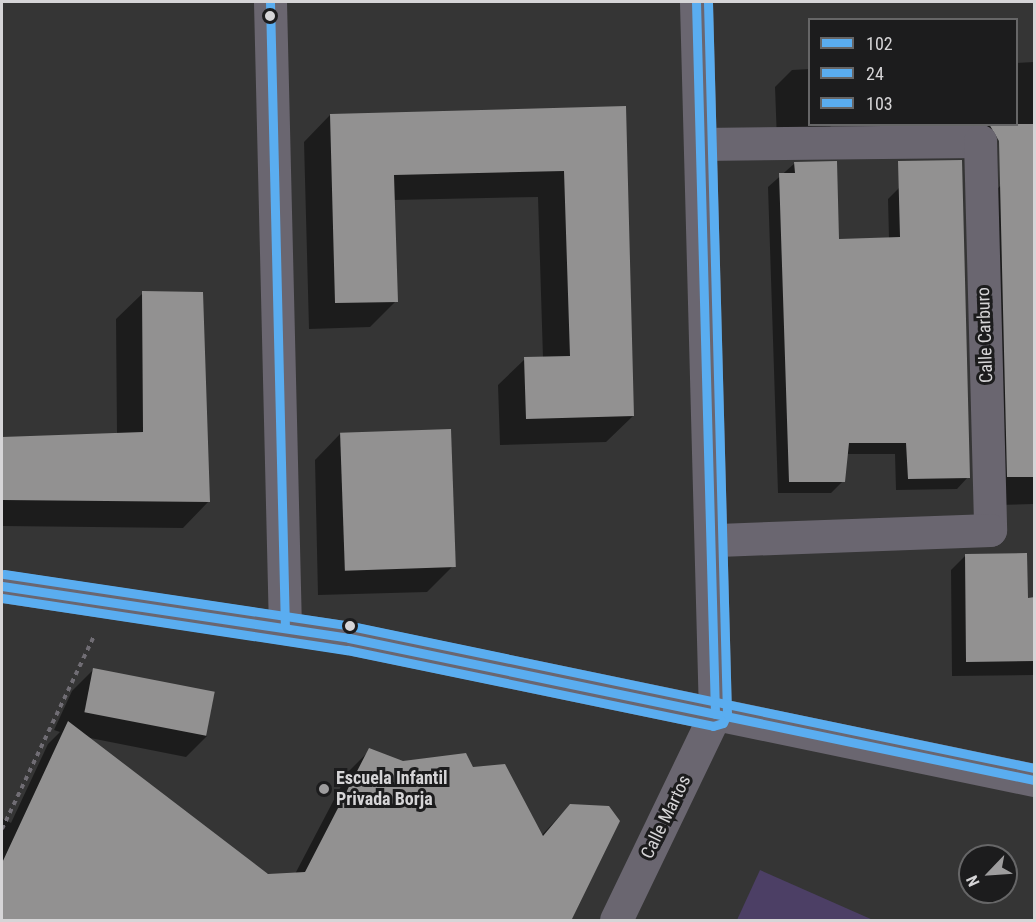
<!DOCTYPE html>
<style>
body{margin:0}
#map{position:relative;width:1036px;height:922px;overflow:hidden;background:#353535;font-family:"Roboto Condensed",sans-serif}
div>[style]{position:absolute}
.green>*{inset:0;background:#4c3f65}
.shadow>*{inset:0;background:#0007}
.building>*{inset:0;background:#929191;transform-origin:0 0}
.path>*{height:4px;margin-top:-2px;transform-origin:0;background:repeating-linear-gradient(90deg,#706d74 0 4.5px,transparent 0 9px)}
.street>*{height:33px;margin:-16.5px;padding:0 16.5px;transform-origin:16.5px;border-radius:16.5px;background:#6a6670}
.bus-1>*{height:9px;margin:-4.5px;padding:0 4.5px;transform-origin:4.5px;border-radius:4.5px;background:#5aadf0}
.bus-2>*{height:9px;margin:-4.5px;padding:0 4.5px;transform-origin:4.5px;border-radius:4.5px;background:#5aadf0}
.bus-3>*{height:9px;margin:-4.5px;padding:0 4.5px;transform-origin:4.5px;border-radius:4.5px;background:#5aadf0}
.dots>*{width:16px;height:16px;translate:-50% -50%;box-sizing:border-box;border:3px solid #1c1c1d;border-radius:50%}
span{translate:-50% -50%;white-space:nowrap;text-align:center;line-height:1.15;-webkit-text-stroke:6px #1c1c1d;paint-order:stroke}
.street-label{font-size:18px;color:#d6d5d7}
.poi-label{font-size:18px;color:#d6d5d7;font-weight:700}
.left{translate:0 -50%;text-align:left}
.frame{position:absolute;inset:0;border:3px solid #d6d5d7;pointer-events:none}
.legend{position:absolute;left:808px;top:18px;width:210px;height:108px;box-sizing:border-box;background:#1c1c1d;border:2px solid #666667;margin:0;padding:8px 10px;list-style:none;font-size:18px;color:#d6d5d7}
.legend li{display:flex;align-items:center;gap:12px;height:30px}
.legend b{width:30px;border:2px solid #666667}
.north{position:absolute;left:958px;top:844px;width:60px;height:60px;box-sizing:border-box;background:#1c1c1d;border:2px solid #666667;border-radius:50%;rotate:245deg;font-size:16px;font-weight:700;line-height:24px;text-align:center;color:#d6d5d7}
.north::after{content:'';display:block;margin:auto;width:21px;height:27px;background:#9e9d9e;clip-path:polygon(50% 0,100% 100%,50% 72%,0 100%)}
</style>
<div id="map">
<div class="green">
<i style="clip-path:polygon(760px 870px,873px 920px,737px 920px)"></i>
</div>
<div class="shadow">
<i style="clip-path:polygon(1034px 62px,1034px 137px,880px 140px,879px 124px,1016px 124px,1016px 63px)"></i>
<i style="clip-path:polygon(810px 69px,810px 124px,833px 124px,817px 140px,777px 141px,775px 87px,792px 70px)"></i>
<i style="clip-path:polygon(624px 108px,633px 416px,606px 442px,500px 445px,498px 385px,525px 359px,543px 358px,538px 197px,393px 200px,396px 301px,370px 327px,309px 329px,304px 142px,330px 115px)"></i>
<i style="clip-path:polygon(795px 163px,838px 241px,889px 239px,888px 199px,900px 187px,968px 477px,957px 489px,896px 490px,895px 454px,846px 454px,843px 481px,831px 493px,778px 493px,768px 187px)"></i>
<i style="clip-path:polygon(1034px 185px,1034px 504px,997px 505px,989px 198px,1000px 186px)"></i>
<i style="clip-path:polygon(143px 293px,209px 501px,183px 528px,2px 526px,2px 439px,117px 435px,116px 319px)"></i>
<i style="clip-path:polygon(341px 433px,453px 566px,427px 592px,318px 595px,315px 460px)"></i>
<i style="clip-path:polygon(965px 556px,1026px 599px,1034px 599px,1034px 675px,952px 676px,951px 570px)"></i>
<i style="clip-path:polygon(93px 670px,207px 736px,186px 757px,85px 737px,267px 876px,295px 874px,349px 771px,370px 750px,403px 762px,472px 769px,541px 836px,570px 805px,570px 920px,2px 920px,2px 818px,11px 823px,48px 744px,60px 732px,54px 730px,72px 691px)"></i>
</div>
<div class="building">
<i style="clip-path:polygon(626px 106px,634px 416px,526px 419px,524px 357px,570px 356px,564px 171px,394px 175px,398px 302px,335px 303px,330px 114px)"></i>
<i style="clip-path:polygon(989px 124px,1035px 124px,1035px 477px,1007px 477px,999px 141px)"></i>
<i style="clip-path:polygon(962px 160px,970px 478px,908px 479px,906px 443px,849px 443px,845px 482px,789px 482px,779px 173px,795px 173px,794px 162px,837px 161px,839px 239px,900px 237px,898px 161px)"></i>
<i style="clip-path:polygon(142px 291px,203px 292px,210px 502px,2px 500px,2px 437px,143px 432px)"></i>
<i style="left:451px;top:429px;width:138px;height:111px;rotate:88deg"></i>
<i style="clip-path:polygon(1027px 553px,1028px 598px,1035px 597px,1035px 661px,966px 662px,965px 554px)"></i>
<i style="left:93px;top:668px;width:124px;height:45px;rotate:11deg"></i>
<i style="clip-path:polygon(68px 721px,268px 874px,305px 872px,369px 748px,403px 761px,466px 753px,473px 767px,505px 764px,543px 836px,570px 804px,609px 806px,620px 821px,571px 921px,2px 921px,2px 863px)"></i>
</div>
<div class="path">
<i style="left:2px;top:829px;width:212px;rotate:-64.5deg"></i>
</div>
<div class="street">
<i style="left:270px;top:2px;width:625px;rotate:88.63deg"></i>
<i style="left:700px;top:144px;width:280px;rotate:-0.6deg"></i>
<i style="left:980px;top:141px;width:389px;rotate:88.5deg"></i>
<i style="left:990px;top:530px;width:279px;rotate:177.9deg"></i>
<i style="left:2px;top:586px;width:351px;rotate:8.5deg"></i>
<i style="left:349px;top:638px;width:700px;rotate:11.71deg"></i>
<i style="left:616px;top:920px;width:229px;rotate:-64.3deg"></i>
<i style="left:715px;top:714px;width:712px;rotate:-91.53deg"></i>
</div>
<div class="bus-1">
<i style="left:270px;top:2px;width:625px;rotate:88.63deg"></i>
<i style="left:696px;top:2px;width:712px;rotate:88.47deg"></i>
<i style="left:2px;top:586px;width:351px;rotate:8.5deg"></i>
<i style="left:349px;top:638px;width:700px;rotate:11.71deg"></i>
</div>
<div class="bus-2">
<i style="left:2px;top:598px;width:349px;rotate:8.6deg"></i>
<i style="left:347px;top:650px;width:374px;rotate:11.7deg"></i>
<i style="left:713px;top:726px;width:10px;rotate:-17deg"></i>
<i style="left:723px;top:723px;width:10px;rotate:-66deg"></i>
<i style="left:727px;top:714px;width:712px;rotate:-91.53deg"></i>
</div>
<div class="bus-3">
<i style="left:4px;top:574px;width:351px;rotate:8.5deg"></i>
<i style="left:351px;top:626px;width:698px;rotate:11.74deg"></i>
</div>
<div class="dots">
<i style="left:270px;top:16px;background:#d6d5d7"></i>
<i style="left:350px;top:626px;background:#d6d5d7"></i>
<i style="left:324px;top:789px;background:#9e9d9e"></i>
</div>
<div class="street-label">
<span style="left:985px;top:335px;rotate:-92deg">Calle Carburo</span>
<span style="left:666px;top:817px;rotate:-64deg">Calle Martos</span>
</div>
<div class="poi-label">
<span class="left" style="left:336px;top:789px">Escuela Infantil<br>Privada Borja</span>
</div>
<div class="frame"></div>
<ul class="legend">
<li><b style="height:8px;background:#5aadf0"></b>102</li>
<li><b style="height:8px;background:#5aadf0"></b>24</li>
<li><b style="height:8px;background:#5aadf0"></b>103</li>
</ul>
<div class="north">N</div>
</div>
